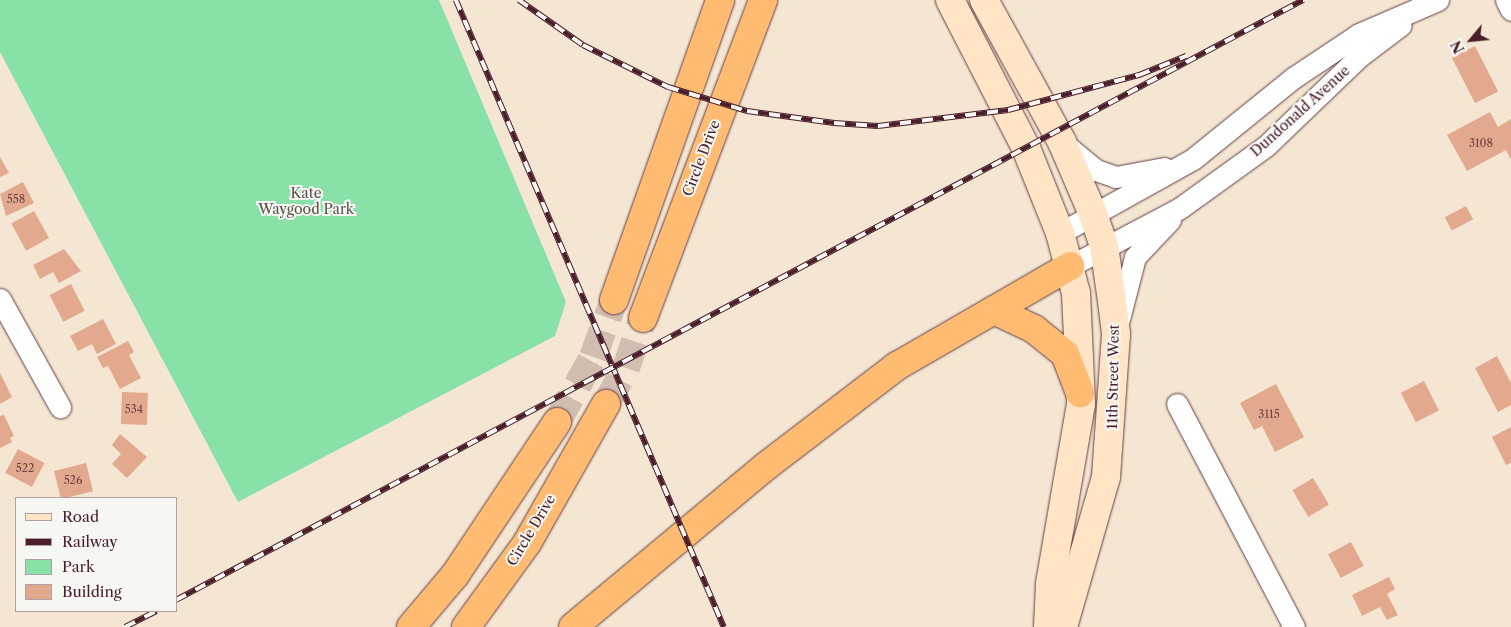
<!DOCTYPE html>
<style>
body{margin:0}
#map{position:relative;width:1511px;height:627px;overflow:hidden;background:#f4e6d2;font-family:"Libre Caslon Text",serif}
div>[style]{position:absolute}
.green>*{inset:0;background:#88e1a6}
.building>*{inset:0;background:#e2a98e;transform-origin:0 0}
.motorway-tunnel>*{height:28px;margin-top:-14px;transform-origin:0;background:repeating-linear-gradient(90deg,#d2beb1 0 28px,transparent 0 42px)}
.roads{filter:drop-shadow(0 0 1px #643d44) drop-shadow(0 0 1px #643d44)}
.minor>*{height:21px;margin:-10.5px;padding:0 10.5px;transform-origin:10.5px;border-radius:10.5px;background:#fff}
.secondary>*{height:28px;margin:-14px;padding:0 14px;transform-origin:14px;border-radius:14px;background:#ffe4c6}
.motorway>*{height:28px;margin:-14px;padding:0 14px;transform-origin:14px;border-radius:14px;background:#febb71}
.rail>*{height:5.5px;margin-top:-2.75px;transform-origin:0;background:repeating-linear-gradient(90deg,#f6f6f2 0 11px,#4a1f2b 0 22px);box-sizing:border-box;border-block:1px solid #4a1f2b}
span{translate:-50% -50%;white-space:nowrap;text-align:center;line-height:1.15;-webkit-text-stroke:4px #f6f6f2;paint-order:stroke}
.number-label{font-size:11px;color:#704244}
.number-label span{-webkit-text-stroke-width:0}
.street-label{font-size:14px;color:#4a1f2b}
.park-label{font-size:14px;color:#5a504a}
.legend{position:absolute;left:15px;top:497px;width:162px;height:115px;box-sizing:border-box;background:#f6f6f2;border:1px solid #b1a0a2;margin:0;padding:6px 9px;list-style:none;font-size:15px;color:#4a1f2b}
.legend li{display:flex;align-items:center;gap:10px;height:25px}
.legend b{width:25px;border:1px solid #b1a0a2}
.north{position:absolute;left:1446px;top:15px;width:50px;height:50px;-webkit-text-stroke:4px #f6f6f2;paint-order:stroke;rotate:242deg;font-size:14px;font-weight:700;line-height:20px;text-align:center;color:#4a1f2b}
.north::after{content:'';display:block;margin:auto;width:18px;height:22px;background:#4a1f2b;clip-path:polygon(50% 0,100% 100%,50% 72%,0 100%)}
</style>
<div id="map">
<div class="green">
<i style="clip-path:polygon(0 0,439px 0,566px 302px,555px 336px,238px 502px,0 52px)"></i>
</div>
<div class="building">
<i style="left:1475px;top:46px;width:51px;height:26px;rotate:63deg"></i>
<i style="clip-path:polygon(1490px 112px,1498px 127px,1511px 119px,1511px 160px,1506px 150px,1467px 171px,1447px 135px)"></i>
<i style="clip-path:polygon(0 157px,9px 173px,0 177px)"></i>
<i style="clip-path:polygon(23px 182px,34px 203px,6px 216px,0 194px)"></i>
<i style="left:1466px;top:206px;width:15px;height:24px;rotate:62deg"></i>
<i style="left:34px;top:211px;width:31px;height:26px;rotate:61deg"></i>
<i style="clip-path:polygon(64px 249px,81px 271px,59px 283px,53px 272px,40px 279px,33px 265px)"></i>
<i style="left:71px;top:284px;width:30px;height:24px;rotate:63deg"></i>
<i style="clip-path:polygon(103px 319px,116px 344px,97px 354px,92px 344px,78px 351px,70px 336px)"></i>
<i style="clip-path:polygon(128px 341px,134px 352px,129px 355px,141px 378px,120px 389px,108px 366px,103px 368px,97px 357px)"></i>
<i style="clip-path:polygon(1497px 356px,1511px 383px,1511px 405px,1498px 412px,1475px 368px)"></i>
<i style="clip-path:polygon(0 373px,12px 397px,0 404px)"></i>
<i style="left:1424px;top:381px;width:33px;height:26px;rotate:63deg"></i>
<i style="clip-path:polygon(1276px 384px,1304px 437px,1275px 452px,1262px 426px,1254px 430px,1240px 403px)"></i>
<i style="left:122px;top:392px;width:26px;height:32px;rotate:2deg"></i>
<i style="clip-path:polygon(4px 415px,14px 436px,10px 438px,12px 442px,0 448px,0 416px)"></i>
<i style="clip-path:polygon(1511px 427px,1511px 463px,1506px 465px,1492px 437px)"></i>
<i style="clip-path:polygon(120px 434px,147px 457px,127px 478px,112px 464px,121px 454px,112px 445px)"></i>
<i style="left:18px;top:449px;width:30px;height:27px;rotate:28deg"></i>
<i style="left:86px;top:463px;width:29px;height:33px;rotate:76deg"></i>
<i style="left:1313px;top:478px;width:31px;height:24px;rotate:59deg"></i>
<i style="left:1351px;top:542px;width:27px;height:26px;rotate:62deg"></i>
<i style="clip-path:polygon(1389px 577px,1395px 589px,1387px 594px,1398px 615px,1387px 620px,1380px 607px,1362px 616px,1352px 595px)"></i>
</div>
<div class="motorway-tunnel">
<i style="left:606px;top:404px;width:41px;rotate:-60.9deg"></i>
<i style="left:626px;top:368px;width:53px;rotate:-71.2deg"></i>
<i style="left:557px;top:422px;width:74px;rotate:-61deg"></i>
<i style="left:593px;top:357px;width:61px;rotate:-69.8deg"></i>
</div>
<div class="roads">
<div class="minor">
<i style="left:1506px;top:0;width:11px;rotate:63deg"></i>
<i style="left:1062px;top:142px;width:44px;rotate:39.5deg"></i>
<i style="left:1096px;top:170px;width:21px;rotate:19deg"></i>
<i style="left:1116px;top:177px;width:49px;rotate:-10.6deg"></i>
<i style="left:1060px;top:233px;width:152px;rotate:-29.1deg"></i>
<i style="left:1193px;top:159px;width:129px;rotate:-39deg"></i>
<i style="left:1293px;top:78px;width:79px;rotate:-33.7deg"></i>
<i style="left:1359px;top:34px;width:86px;rotate:-23.3deg"></i>
<i style="left:1070px;top:266px;width:124px;rotate:-27.8deg"></i>
<i style="left:1180px;top:208px;width:106px;rotate:-35.8deg"></i>
<i style="left:1266px;top:146px;width:130px;rotate:-43.8deg"></i>
<i style="left:1360px;top:56px;width:51px;rotate:-37.1deg"></i>
<i style="left:0;top:299px;width:124px;rotate:60.9deg"></i>
<i style="left:1119px;top:319px;width:64px;rotate:-75.5deg"></i>
<i style="left:1135px;top:257px;width:51px;rotate:-46.6deg"></i>
<i style="left:1177px;top:404px;width:252px;rotate:62.3deg"></i>
</div>
<div class="secondary">
<i style="left:950px;top:0;width:166px;rotate:62.8deg"></i>
<i style="left:1026px;top:148px;width:92px;rotate:68.2deg"></i>
<i style="left:1060px;top:233px;width:62px;rotate:75.1deg"></i>
<i style="left:1076px;top:293px;width:111px;rotate:87.4deg"></i>
<i style="left:1081px;top:404px;width:183px;rotate:99.8deg"></i>
<i style="left:1050px;top:584px;width:43px;rotate:92.7deg"></i>
<i style="left:984px;top:0;width:162px;rotate:61.2deg"></i>
<i style="left:1062px;top:142px;width:78px;rotate:66.7deg"></i>
<i style="left:1093px;top:214px;width:34px;rotate:71deg"></i>
<i style="left:1104px;top:246px;width:56px;rotate:81.7deg"></i>
<i style="left:1112px;top:301px;width:33px;rotate:83deg"></i>
<i style="left:1116px;top:334px;width:143px;rotate:94deg"></i>
<i style="left:1106px;top:477px;width:156px;rotate:106deg"></i>
</div>
<div class="motorway">
<i style="left:614px;top:300px;width:318px;rotate:-70.5deg"></i>
<i style="left:994px;top:310px;width:44px;rotate:25.4deg"></i>
<i style="left:1034px;top:329px;width:40px;rotate:39deg"></i>
<i style="left:1065px;top:354px;width:42px;rotate:69deg"></i>
<i style="left:643px;top:318px;width:340px;rotate:-69.3deg"></i>
<i style="left:411px;top:627px;width:68px;rotate:-49.8deg"></i>
<i style="left:455px;top:575px;width:184px;rotate:-56.3deg"></i>
<i style="left:466px;top:627px;width:104px;rotate:-54deg"></i>
<i style="left:527px;top:543px;width:160px;rotate:-60.4deg"></i>
<i style="left:573px;top:627px;width:251px;rotate:-39.8deg"></i>
<i style="left:766px;top:466px;width:165px;rotate:-37.4deg"></i>
<i style="left:897px;top:366px;width:200px;rotate:-30deg"></i>
</div>
</div>
<div class="rail">
<i style="left:456px;top:0;width:682px;rotate:66.86deg"></i>
<i style="left:519px;top:0;width:78px;rotate:35.1deg"></i>
<i style="left:583px;top:45px;width:95px;rotate:26.3deg"></i>
<i style="left:668px;top:87px;width:83px;rotate:16.9deg"></i>
<i style="left:747px;top:111px;width:88px;rotate:7.9deg"></i>
<i style="left:834px;top:123px;width:44px;rotate:3.9deg"></i>
<i style="left:878px;top:126px;width:131px;rotate:-7deg"></i>
<i style="left:1008px;top:110px;width:136px;rotate:-15deg"></i>
<i style="left:1139px;top:75px;width:51px;rotate:-22deg"></i>
<i style="left:176px;top:600px;width:1277px;rotate:-28.03deg"></i>
<i style="left:125px;top:627px;width:35px;rotate:-27deg"></i>
</div>
<div class="number-label">
<span style="left:1481px;top:143px">3108</span>
<span style="left:16px;top:199px">558</span>
<span style="left:134px;top:409px">534</span>
<span style="left:1269px;top:414px">3115</span>
<span style="left:25px;top:468px">522</span>
<span style="left:73px;top:480px">526</span>
</div>
<div class="street-label">
<span style="left:1300px;top:111px;rotate:-42deg">Dundonald Avenue</span>
<span style="left:701px;top:158px;rotate:-69deg">Circle Drive</span>
<span style="left:1113px;top:377px;rotate:-89deg">11th Street West</span>
<span style="left:531px;top:530px;rotate:-59deg">Circle Drive</span>
</div>
<div class="park-label">
<span style="left:306px;top:201px">Kate<br>Waygood Park</span>
</div>
<ul class="legend">
<li><b style="height:6px;background:#ffe4c6"></b>Road</li>
<li><b style="height:6px;background:#4a1f2b"></b>Railway</li>
<li><b style="height:14px;background:#88e1a6"></b>Park</li>
<li><b style="height:14px;background:#e2a98e"></b>Building</li>
</ul>
<div class="north">N</div>
</div>
